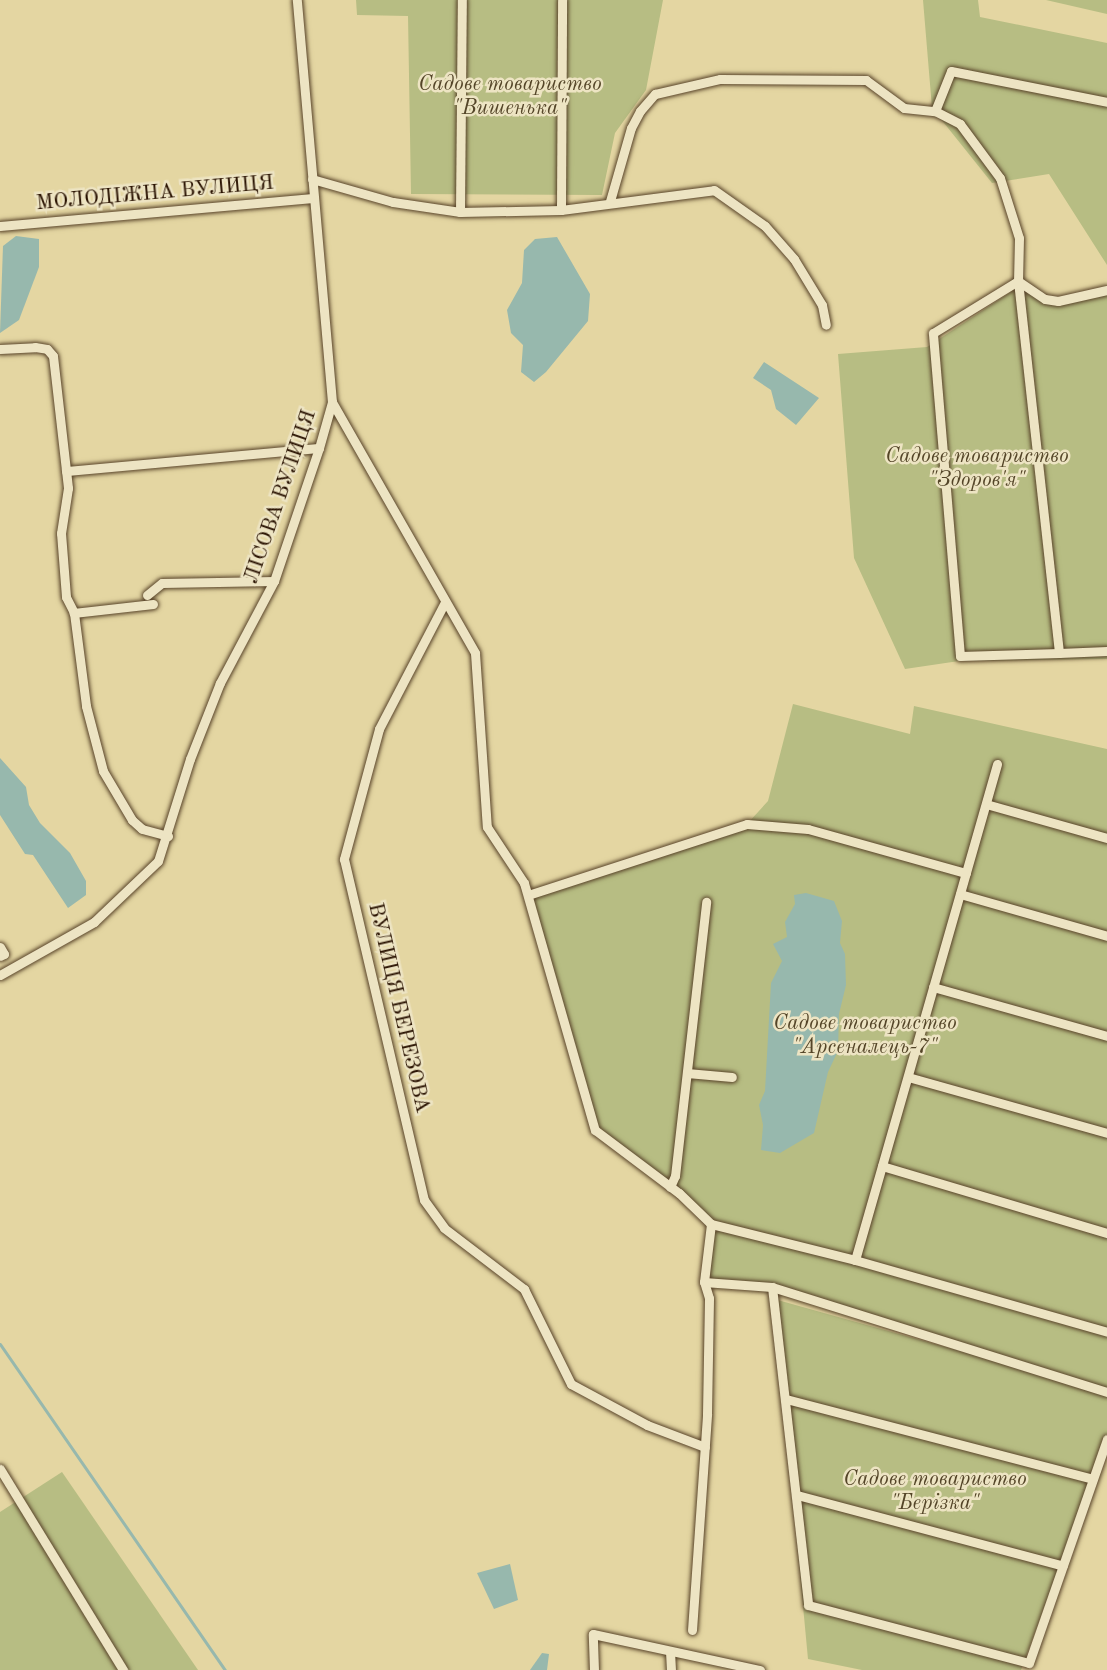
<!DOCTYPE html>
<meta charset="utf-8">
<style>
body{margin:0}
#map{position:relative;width:1107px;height:1670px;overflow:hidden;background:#e4d6a2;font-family:"Old Standard TT",serif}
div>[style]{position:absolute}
.green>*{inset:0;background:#b7bd83}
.water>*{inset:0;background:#97b8ad}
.stream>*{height:3px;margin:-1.5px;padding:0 1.5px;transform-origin:1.5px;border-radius:1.5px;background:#97b8ad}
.roads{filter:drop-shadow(0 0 2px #584329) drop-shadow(0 0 2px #584329)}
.minor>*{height:9px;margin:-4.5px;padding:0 4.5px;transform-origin:4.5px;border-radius:4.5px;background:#ede4c3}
span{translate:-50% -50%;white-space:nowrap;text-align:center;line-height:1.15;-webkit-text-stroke:5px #ede4c3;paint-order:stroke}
.park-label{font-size:21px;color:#544528;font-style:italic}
.street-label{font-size:21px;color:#291201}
</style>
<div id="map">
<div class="green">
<i style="clip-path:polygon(356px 0,663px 0,646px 90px,615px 133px,602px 195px,411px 194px,408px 16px,357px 15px)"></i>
<i style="clip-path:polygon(923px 0,978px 0,980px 17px,1107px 43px,1107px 265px,1049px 174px,992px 183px,932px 108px)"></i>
<i style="clip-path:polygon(1046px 0,1107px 0,1107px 14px)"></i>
<i style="clip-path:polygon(1023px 284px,1055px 305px,1107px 294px,1107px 659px,959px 661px,905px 669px,854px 558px,838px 354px,927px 347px)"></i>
<i style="clip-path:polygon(793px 704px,910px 734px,914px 706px,1107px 749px,1107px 1388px,772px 1287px,704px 1282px,711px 1224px,595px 1130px,528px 895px,747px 824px,768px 801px)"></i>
<i style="clip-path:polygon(774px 1299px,1107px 1392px,1107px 1437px,1021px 1670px,862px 1670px,808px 1659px)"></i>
<i style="clip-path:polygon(62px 1472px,198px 1670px,0 1670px,0 1512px)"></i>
</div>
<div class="water">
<i style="clip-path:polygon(16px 236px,39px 239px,39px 267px,19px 320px,0 333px,3px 246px)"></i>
<i style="clip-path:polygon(557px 237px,590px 294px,588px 321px,546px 372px,534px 382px,521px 372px,523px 345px,511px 333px,507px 310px,522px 283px,524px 250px,535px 239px)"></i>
<i style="clip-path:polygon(764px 362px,819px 398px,796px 425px,776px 409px,771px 390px,753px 378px)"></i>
<i style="clip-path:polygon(0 758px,26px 787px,29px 805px,40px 823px,70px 853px,86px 881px,86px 895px,68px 908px,33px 855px,25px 854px,0 815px)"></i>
<i style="clip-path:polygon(806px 893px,834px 901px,842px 921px,840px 943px,845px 954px,846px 985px,839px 1014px,838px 1051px,828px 1072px,814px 1133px,780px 1153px,761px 1150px,763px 1125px,759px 1105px,765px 1091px,771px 983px,782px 961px,773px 944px,787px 937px,785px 922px,795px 904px,794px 895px)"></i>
<i style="clip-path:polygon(510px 1564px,518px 1600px,494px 1609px,477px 1573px)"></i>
<i style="clip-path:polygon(542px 1653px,549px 1654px,547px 1670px,530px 1670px)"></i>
</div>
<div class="stream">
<i style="left:0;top:1344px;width:396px;rotate:55.4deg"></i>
</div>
<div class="roads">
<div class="minor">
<i style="left:935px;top:111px;width:28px;rotate:27deg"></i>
<i style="left:960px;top:124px;width:67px;rotate:53.5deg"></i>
<i style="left:1000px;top:178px;width:63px;rotate:72.4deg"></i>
<i style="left:1019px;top:238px;width:43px;rotate:91.3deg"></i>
<i style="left:1018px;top:281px;width:374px;rotate:83.7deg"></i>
<i style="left:1059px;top:653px;width:99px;rotate:178.3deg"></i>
<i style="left:960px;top:656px;width:324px;rotate:-94.8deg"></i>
<i style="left:933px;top:333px;width:100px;rotate:-31.5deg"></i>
<i style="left:1018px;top:281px;width:32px;rotate:34deg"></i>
<i style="left:1045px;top:299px;width:13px;rotate:9deg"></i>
<i style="left:1058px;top:301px;width:50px;rotate:-12.7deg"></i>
<i style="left:312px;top:179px;width:84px;rotate:15.9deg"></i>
<i style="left:393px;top:202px;width:68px;rotate:8.5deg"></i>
<i style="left:460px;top:212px;width:101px;rotate:-1.1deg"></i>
<i style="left:561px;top:210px;width:154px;rotate:-7.4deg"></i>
<i style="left:714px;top:190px;width:62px;rotate:35.2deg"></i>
<i style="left:765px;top:226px;width:44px;rotate:48.7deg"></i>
<i style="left:794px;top:259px;width:54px;rotate:58.7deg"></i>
<i style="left:822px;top:305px;width:20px;rotate:79deg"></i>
<i style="left:610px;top:201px;width:76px;rotate:-74deg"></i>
<i style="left:631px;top:128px;width:19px;rotate:-62deg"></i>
<i style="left:640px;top:111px;width:23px;rotate:-49deg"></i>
<i style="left:655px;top:94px;width:67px;rotate:-13deg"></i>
<i style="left:720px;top:79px;width:146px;rotate:0.4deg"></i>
<i style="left:866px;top:80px;width:47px;rotate:36.4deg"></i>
<i style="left:904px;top:108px;width:31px;rotate:6deg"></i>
<i style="left:935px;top:111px;width:43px;rotate:-68.2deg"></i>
<i style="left:951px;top:71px;width:159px;rotate:11.2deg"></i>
<i style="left:561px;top:210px;width:210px;rotate:-89.7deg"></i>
<i style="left:460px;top:212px;width:212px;rotate:-89.5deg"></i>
<i style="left:0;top:226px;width:314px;rotate:-5.1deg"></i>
<i style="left:0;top:349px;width:35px;rotate:-3deg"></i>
<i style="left:35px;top:347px;width:12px;rotate:9deg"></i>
<i style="left:47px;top:349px;width:9px;rotate:49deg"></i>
<i style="left:53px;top:356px;width:133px;rotate:83.5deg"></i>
<i style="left:68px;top:488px;width:46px;rotate:98.8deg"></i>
<i style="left:61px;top:533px;width:64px;rotate:85.5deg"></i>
<i style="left:66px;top:597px;width:18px;rotate:63deg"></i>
<i style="left:332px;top:402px;width:289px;rotate:60.3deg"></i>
<i style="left:475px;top:653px;width:174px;rotate:86.1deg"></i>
<i style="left:487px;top:827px;width:67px;rotate:56.5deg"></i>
<i style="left:524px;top:883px;width:257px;rotate:74deg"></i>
<i style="left:595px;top:1130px;width:105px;rotate:36.9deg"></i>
<i style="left:679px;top:1193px;width:45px;rotate:44.1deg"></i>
<i style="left:711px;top:1224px;width:148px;rotate:14deg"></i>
<i style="left:855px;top:1260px;width:262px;rotate:15.9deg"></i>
<i style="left:66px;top:471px;width:254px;rotate:-5.2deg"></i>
<i style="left:147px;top:595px;width:19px;rotate:-39deg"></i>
<i style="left:162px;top:583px;width:112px;rotate:-1deg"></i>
<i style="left:445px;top:602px;width:143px;rotate:117.5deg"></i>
<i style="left:379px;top:729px;width:135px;rotate:105.1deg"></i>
<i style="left:344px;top:859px;width:350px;rotate:76.8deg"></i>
<i style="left:424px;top:1200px;width:34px;rotate:54deg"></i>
<i style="left:444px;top:1228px;width:101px;rotate:37.3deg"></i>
<i style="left:524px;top:1289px;width:106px;rotate:63.7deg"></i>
<i style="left:571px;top:1384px;width:86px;rotate:28.3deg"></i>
<i style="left:647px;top:1425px;width:62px;rotate:20.8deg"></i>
<i style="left:153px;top:604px;width:80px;rotate:173.5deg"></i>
<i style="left:74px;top:613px;width:94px;rotate:82.6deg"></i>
<i style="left:86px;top:706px;width:67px;rotate:75.3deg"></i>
<i style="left:103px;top:771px;width:57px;rotate:59.4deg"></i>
<i style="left:132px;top:820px;width:13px;rotate:42deg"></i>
<i style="left:142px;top:829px;width:27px;rotate:15deg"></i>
<i style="left:1059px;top:653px;width:48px;rotate:-2.4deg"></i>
<i style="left:986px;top:804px;width:126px;rotate:15.7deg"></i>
<i style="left:960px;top:894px;width:153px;rotate:15.9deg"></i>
<i style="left:528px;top:895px;width:230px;rotate:-18deg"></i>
<i style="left:747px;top:824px;width:61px;rotate:4.7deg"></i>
<i style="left:808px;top:829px;width:164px;rotate:15.6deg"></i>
<i style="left:0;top:947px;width:8px;rotate:60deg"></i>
<i style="left:4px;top:954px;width:4px;rotate:153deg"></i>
<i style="left:0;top:975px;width:108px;rotate:-29.4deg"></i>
<i style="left:94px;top:922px;width:88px;rotate:-43.6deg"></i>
<i style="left:158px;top:861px;width:107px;rotate:-72.6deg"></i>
<i style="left:190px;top:759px;width:82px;rotate:-68.5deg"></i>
<i style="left:220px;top:683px;width:115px;rotate:-62.1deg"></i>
<i style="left:274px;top:581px;width:140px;rotate:-71.3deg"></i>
<i style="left:319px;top:448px;width:48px;rotate:-74.2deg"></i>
<i style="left:332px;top:402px;width:404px;rotate:-95deg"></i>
<i style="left:933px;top:987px;width:181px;rotate:15.7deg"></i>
<i style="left:687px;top:1073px;width:45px;rotate:5.1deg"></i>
<i style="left:908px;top:1077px;width:207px;rotate:15.7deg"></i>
<i style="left:882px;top:1166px;width:235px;rotate:16.6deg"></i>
<i style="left:670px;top:1187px;width:12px;rotate:-66deg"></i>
<i style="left:675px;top:1176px;width:276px;rotate:-83.5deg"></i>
<i style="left:711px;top:1224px;width:58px;rotate:96.9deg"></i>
<i style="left:704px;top:1282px;width:68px;rotate:4.2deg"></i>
<i style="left:772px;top:1287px;width:351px;rotate:17.4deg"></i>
<i style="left:855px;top:1260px;width:516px;rotate:-74.02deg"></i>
<i style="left:772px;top:1287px;width:320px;rotate:83.5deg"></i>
<i style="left:808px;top:1605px;width:228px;rotate:14.7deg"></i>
<i style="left:1029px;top:1663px;width:237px;rotate:-70.8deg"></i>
<i style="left:786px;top:1399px;width:317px;rotate:14.6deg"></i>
<i style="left:0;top:1469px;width:236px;rotate:58.5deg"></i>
<i style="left:797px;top:1495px;width:275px;rotate:14.9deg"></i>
<i style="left:692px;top:1630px;width:217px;rotate:-86deg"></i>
<i style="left:707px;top:1414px;width:116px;rotate:-89deg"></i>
<i style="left:709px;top:1298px;width:17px;rotate:-107deg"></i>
<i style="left:670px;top:1651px;width:19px;rotate:87deg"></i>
<i style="left:594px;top:1670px;width:36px;rotate:-92deg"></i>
<i style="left:593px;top:1634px;width:171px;rotate:12.2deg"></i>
</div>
</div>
<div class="park-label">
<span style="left:510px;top:97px">Садове товариство<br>"Вишенька"</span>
<span style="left:977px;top:469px">Садове товариство<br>"Здоров'я"</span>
<span style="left:865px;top:1036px">Садове товариство<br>"Арсеналець-7"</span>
<span style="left:935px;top:1492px">Садове товариство<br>"Берізка"</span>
</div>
<div class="street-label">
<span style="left:155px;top:194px;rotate:-5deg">МОЛОДІЖНА ВУЛИЦЯ</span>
<span style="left:281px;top:497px;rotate:-71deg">ЛІСОВА ВУЛИЦЯ</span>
<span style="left:398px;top:1008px;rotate:77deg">ВУЛИЦЯ БЕРЕЗОВА</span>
</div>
</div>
